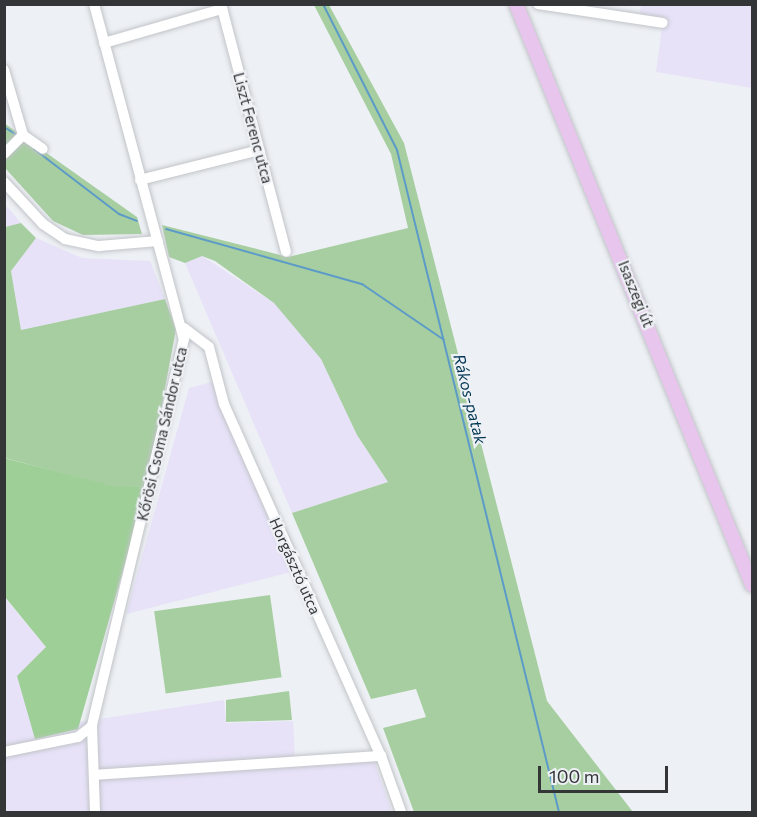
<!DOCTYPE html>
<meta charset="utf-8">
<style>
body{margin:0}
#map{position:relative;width:757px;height:817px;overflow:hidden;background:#edf0f4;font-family:Commissioner,sans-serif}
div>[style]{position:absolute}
.industrial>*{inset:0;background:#e7e2f8}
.green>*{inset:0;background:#a7cea1;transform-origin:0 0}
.forest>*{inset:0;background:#9ecf97}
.stream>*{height:2px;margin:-1px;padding:0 1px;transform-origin:1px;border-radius:1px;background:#5c9bc8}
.roads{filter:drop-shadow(0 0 2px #c1c4c8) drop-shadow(0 0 2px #c1c4c8)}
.minor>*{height:10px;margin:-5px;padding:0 5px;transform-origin:5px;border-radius:5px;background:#fff}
.major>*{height:14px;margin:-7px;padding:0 7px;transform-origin:7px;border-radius:7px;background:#e7c5ec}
span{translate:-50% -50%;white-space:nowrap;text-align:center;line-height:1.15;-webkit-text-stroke:4.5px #edf0f4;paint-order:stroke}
.street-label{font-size:15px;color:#343536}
.water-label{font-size:16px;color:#003653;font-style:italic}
.frame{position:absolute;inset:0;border:6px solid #343536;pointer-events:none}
.scale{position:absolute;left:538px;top:766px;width:130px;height:27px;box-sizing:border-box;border:3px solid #343536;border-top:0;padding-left:8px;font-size:18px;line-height:21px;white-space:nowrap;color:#343536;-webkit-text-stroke:4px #edf0f4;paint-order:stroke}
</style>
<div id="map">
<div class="industrial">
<i style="clip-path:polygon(641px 5px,752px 5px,752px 88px,656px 72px,663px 19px,639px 16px)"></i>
<i style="clip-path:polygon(4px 204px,10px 210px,21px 223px,5px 227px)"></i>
<i style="clip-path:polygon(36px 238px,82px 258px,150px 261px,165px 299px,21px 330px,11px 271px)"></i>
<i style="clip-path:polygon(202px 256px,274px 303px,321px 359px,357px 435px,388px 482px,292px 513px,185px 263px)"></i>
<i style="clip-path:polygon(212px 382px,291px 572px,126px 614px,189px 388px)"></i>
<i style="clip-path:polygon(4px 597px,46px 647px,36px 739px,77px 729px,80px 722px,224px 700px,226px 723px,293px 721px,295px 757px,373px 758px,392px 812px,5px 812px)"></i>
</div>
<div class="green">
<i style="clip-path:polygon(314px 5px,329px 5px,404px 143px,547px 701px,633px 812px,414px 812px,383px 728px,426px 717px,416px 689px,371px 699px,292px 513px,388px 482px,357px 435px,321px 359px,274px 303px,215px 261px,202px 256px,185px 263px,169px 257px,162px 225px,288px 257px,408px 228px,391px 154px)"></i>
<i style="clip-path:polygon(4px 123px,137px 217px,142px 234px,83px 235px,53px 221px,5px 168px)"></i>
<i style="clip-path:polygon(21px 223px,36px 238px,11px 271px,21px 330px,165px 299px,176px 329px,147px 486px,116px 488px,5px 458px,5px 227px)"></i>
<i style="left:270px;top:595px;width:83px;height:117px;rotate:82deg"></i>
<i style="clip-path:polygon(289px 691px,292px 720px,226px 722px,226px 700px)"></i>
</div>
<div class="forest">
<i style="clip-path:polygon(4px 458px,116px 487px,147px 486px,78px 729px,35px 739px,17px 676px,46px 647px,5px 597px)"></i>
</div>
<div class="stream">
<i style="left:323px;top:4px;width:164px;rotate:63.1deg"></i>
<i style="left:397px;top:150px;width:682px;rotate:76.25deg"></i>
<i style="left:4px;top:127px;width:13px;rotate:32deg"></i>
<i style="left:34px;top:149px;width:107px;rotate:37.4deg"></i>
<i style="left:119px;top:214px;width:19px;rotate:21deg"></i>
<i style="left:166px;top:229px;width:204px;rotate:15.7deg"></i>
<i style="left:362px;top:284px;width:99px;rotate:34.3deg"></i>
</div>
<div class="roads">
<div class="minor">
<i style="left:94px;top:4px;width:347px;rotate:75deg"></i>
<i style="left:184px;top:339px;width:398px;rotate:103.4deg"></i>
<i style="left:92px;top:726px;width:86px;rotate:88deg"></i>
<i style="left:221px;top:4px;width:256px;rotate:75.3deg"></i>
<i style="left:538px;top:4px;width:126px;rotate:8.6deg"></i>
<i style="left:104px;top:43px;width:123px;rotate:-16.1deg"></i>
<i style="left:4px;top:70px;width:68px;rotate:73.7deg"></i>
<i style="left:23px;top:135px;width:24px;rotate:35deg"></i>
<i style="left:4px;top:154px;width:27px;rotate:-45deg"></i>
<i style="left:140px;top:180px;width:123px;rotate:-14.1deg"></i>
<i style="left:4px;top:182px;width:57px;rotate:47.1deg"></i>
<i style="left:43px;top:224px;width:27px;rotate:34deg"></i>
<i style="left:65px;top:239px;width:35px;rotate:12deg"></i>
<i style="left:99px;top:246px;width:59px;rotate:-4.8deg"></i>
<i style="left:184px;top:328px;width:31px;rotate:37deg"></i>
<i style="left:209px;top:347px;width:59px;rotate:75.3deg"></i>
<i style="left:224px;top:404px;width:385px;rotate:66deg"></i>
<i style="left:381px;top:756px;width:59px;rotate:70.3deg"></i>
<i style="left:4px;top:752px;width:76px;rotate:-11.5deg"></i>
<i style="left:78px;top:737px;width:18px;rotate:-38deg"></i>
<i style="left:94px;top:775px;width:288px;rotate:-3.8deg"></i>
</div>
<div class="major">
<i style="left:516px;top:4px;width:627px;rotate:67.89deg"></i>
</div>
</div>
<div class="street-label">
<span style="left:253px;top:128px;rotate:75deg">Liszt Ferenc utca</span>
<span style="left:636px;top:294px;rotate:68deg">Isaszegi út</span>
<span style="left:162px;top:434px;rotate:-77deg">Kőrösi Csoma Sándor utca</span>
<span style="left:295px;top:566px;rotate:66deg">Horgásztó utca</span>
</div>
<div class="water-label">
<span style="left:470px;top:399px;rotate:76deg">Rákos-patak</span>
</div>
<div class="frame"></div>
<div class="scale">100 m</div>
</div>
